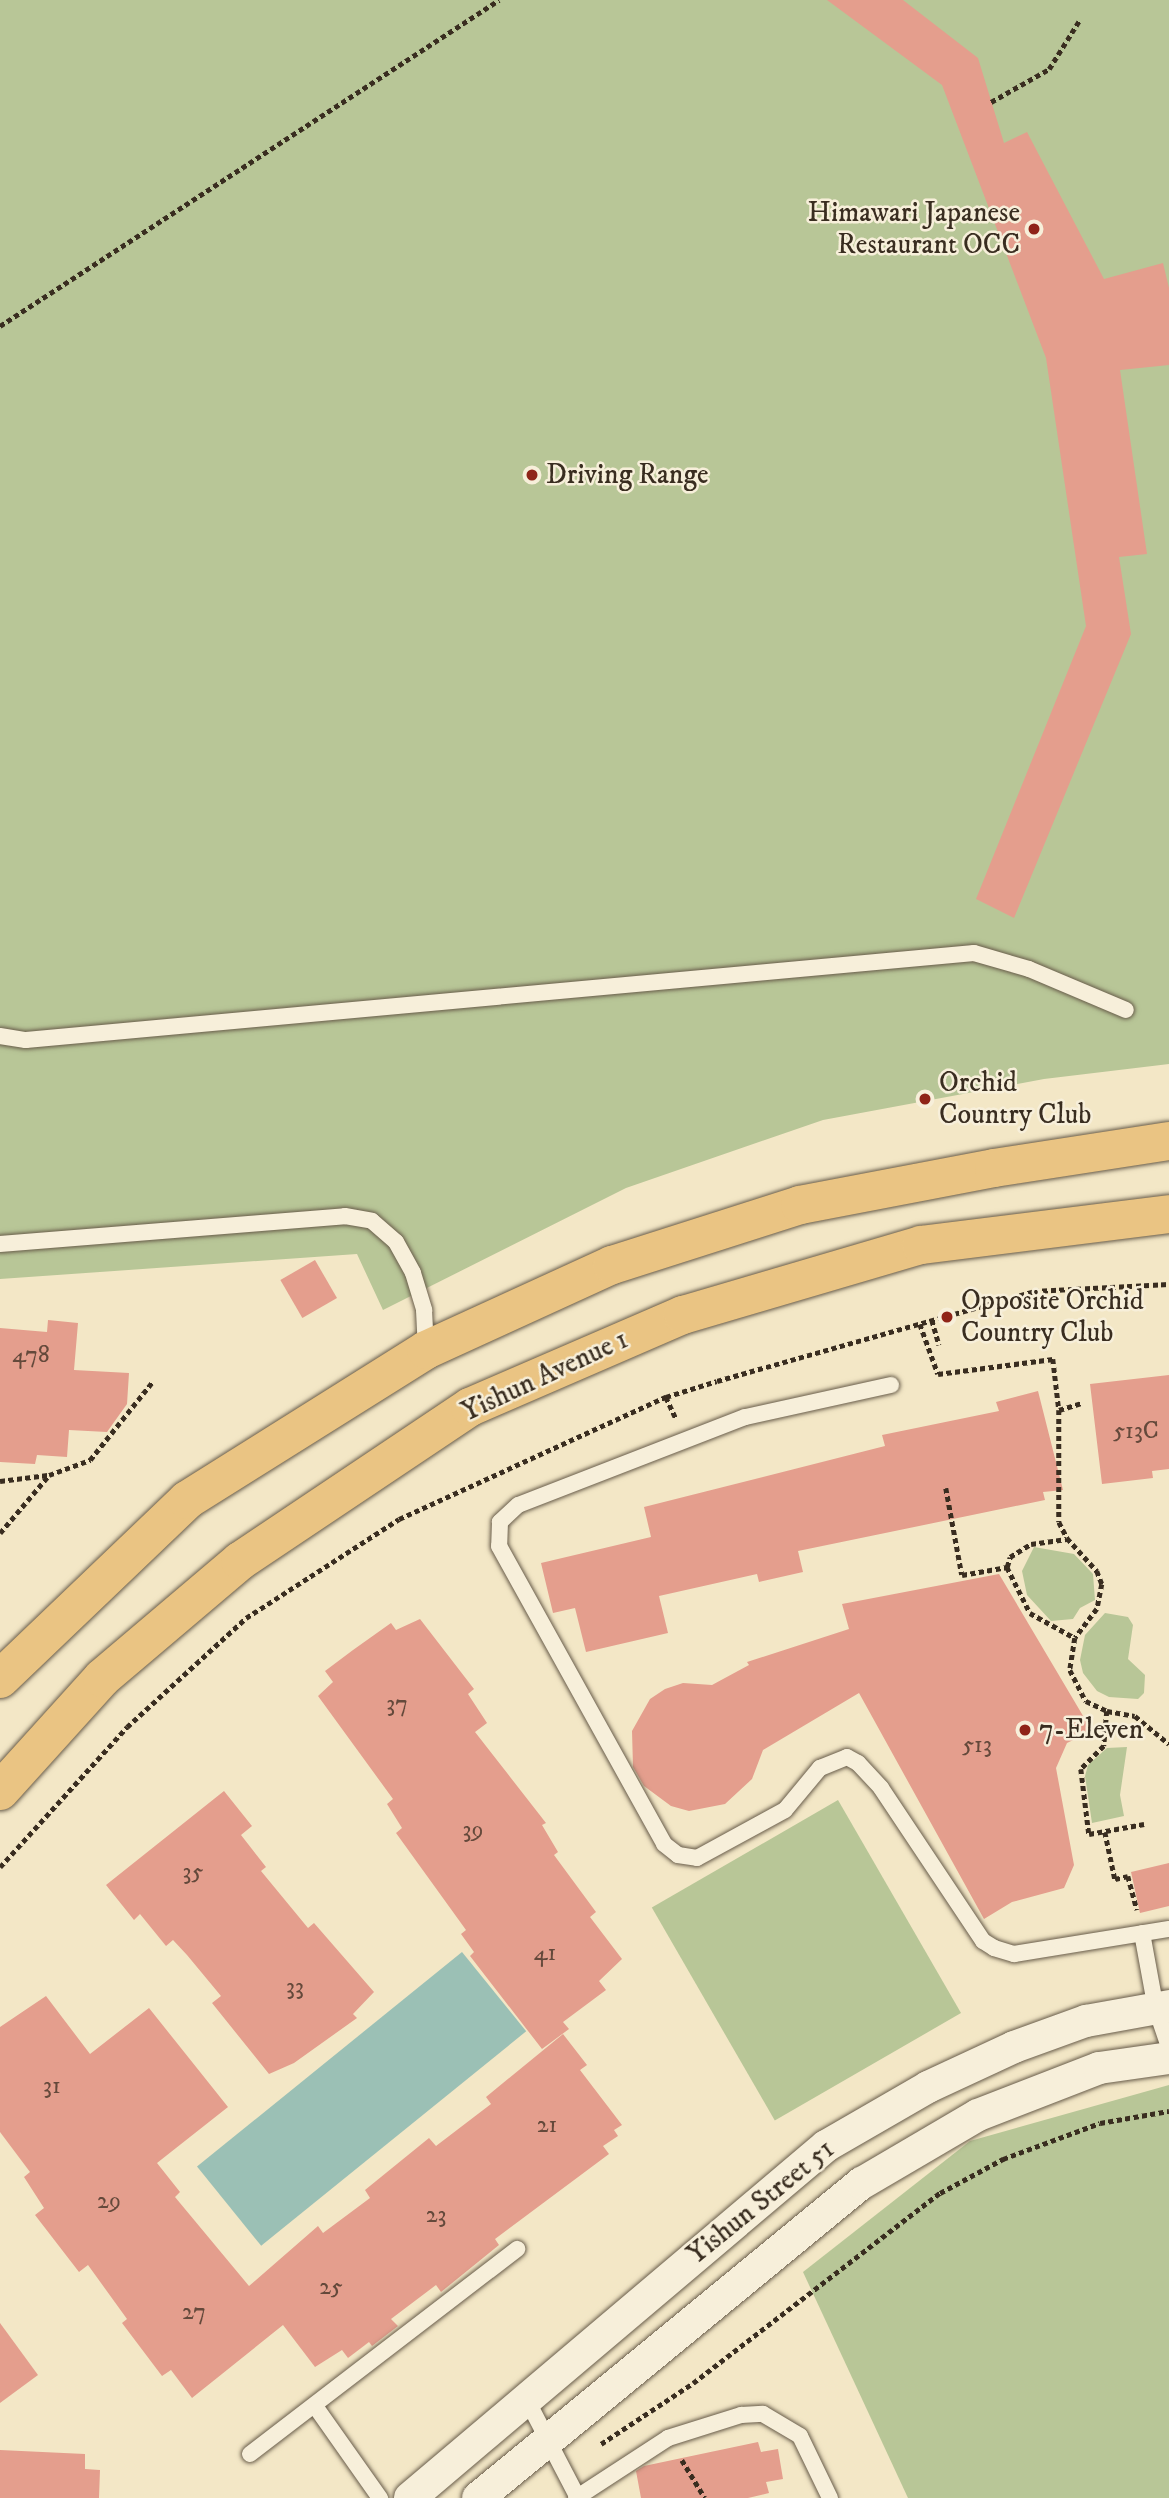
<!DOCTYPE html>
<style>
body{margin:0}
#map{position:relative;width:1169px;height:2498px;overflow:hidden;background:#f3e7c6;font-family:"IM FELL DW Pica",serif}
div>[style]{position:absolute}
.green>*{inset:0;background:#b8c697;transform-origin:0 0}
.water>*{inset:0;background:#9bc0b5;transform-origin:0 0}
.building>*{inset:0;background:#e49e8d;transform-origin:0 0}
.path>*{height:4.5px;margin-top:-2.25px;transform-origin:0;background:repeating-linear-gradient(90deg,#392d20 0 5px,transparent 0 8.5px)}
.roads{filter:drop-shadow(0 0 2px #685c4a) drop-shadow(0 0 2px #685c4a)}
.lane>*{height:16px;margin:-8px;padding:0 8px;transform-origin:8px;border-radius:8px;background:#f7efda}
.street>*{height:32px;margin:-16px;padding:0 16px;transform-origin:16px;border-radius:16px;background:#f7efda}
.primary>*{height:38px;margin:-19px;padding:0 19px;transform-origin:19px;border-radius:19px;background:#eac483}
.dots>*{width:19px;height:19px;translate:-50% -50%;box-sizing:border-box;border:4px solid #f7efda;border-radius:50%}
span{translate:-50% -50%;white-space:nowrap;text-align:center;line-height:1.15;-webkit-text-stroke:5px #f7efda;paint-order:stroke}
.number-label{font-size:24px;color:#64493b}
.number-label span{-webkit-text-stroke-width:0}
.poi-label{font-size:28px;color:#392d20}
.right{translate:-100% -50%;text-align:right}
.left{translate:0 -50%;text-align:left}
.street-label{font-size:28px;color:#392d20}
</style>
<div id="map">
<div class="green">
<i style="clip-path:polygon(0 0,1169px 0,1169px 1064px,1044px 1079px,823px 1120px,626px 1188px,383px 1310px,357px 1254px,0 1279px)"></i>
<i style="clip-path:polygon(1034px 1547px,1074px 1554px,1093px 1574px,1095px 1600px,1080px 1608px,1073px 1619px,1051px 1621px,1027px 1595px,1022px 1571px)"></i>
<i style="clip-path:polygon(1105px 1613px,1128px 1617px,1133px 1625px,1128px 1659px,1145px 1675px,1144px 1693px,1138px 1699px,1109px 1697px,1097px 1691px,1083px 1673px,1080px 1660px,1085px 1635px)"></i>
<i style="clip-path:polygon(1127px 1747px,1120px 1795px,1124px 1816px,1092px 1823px,1085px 1776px,1088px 1765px,1107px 1748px)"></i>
<i style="left:838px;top:1800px;width:246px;height:215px;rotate:60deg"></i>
<i style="clip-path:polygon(1169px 2085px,1169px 2498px,908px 2498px,803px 2272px,970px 2141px)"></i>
</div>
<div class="water">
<i style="left:462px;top:1952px;width:102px;height:341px;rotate:51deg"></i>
</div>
<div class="building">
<i style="clip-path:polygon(827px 0,903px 0,978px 58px,1004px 143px,1027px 132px,1104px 279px,1163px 263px,1169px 288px,1169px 365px,1120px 370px,1147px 554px,1119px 557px,1131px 634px,1014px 918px,976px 899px,1086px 626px,1046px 358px,942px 85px)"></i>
<i style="left:315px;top:1260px;width:44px;height:40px;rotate:60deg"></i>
<i style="clip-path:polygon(48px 1320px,78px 1323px,74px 1370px,129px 1373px,127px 1404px,107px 1432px,69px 1430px,67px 1457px,37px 1455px,35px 1464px,0 1462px,0 1328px,47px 1332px)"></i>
<i style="clip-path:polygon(1169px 1375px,1169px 1469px,1152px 1471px,1153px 1478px,1102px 1484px,1090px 1384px)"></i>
<i style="clip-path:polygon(1038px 1391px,1063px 1490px,1043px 1492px,1045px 1500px,798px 1551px,803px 1572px,759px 1582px,757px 1574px,659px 1596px,668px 1633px,586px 1652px,575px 1608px,553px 1613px,541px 1563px,651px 1537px,644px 1507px,885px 1446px,882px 1435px,999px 1411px,996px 1402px)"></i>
<i style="clip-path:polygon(999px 1574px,1092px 1731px,1067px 1743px,1056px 1768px,1074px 1865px,1064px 1888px,1012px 1902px,984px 1919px,859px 1693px,763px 1750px,752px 1779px,725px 1804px,689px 1811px,671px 1806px,644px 1786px,633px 1767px,632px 1731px,650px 1699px,665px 1689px,683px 1683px,712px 1685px,749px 1665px,747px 1662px,849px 1629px,842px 1604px)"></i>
<i style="clip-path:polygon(420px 1619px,474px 1689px,468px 1694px,487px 1723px,475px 1732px,546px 1823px,542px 1825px,558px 1852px,554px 1855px,596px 1912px,590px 1917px,622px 1959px,599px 1981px,606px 1990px,563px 2022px,569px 2029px,542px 2049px,470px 1956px,474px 1952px,461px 1934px,466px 1930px,396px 1833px,402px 1828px,387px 1804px,393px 1799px,318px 1696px,333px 1682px,325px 1671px,353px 1650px,391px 1623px,396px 1630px)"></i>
<i style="clip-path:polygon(224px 1791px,252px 1826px,241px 1835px,266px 1867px,261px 1871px,308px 1928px,314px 1923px,374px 1992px,353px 2014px,357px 2018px,294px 2063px,269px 2074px,212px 2003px,221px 1996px,187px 1955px,173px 1940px,166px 1946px,140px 1914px,134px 1920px,106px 1885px)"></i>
<i style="clip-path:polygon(1169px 1863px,1169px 1906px,1140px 1913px,1131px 1872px)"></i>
<i style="clip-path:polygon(46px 1996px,90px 2054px,149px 2008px,228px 2107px,157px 2163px,180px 2192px,175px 2197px,249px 2286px,318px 2226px,323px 2233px,370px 2198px,365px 2190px,429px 2138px,436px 2146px,491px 2104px,486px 2097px,563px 2034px,587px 2065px,580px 2070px,622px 2125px,614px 2130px,618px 2136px,603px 2146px,609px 2154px,495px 2239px,499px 2245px,441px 2292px,436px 2285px,391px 2319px,398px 2326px,372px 2346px,369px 2342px,348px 2358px,342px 2350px,315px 2367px,283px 2325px,192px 2398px,171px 2370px,162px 2376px,122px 2323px,127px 2319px,88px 2265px,79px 2272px,35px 2215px,44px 2208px,24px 2177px,30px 2172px,0 2132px,0 2027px)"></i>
<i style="clip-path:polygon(0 2323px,38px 2375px,0 2403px)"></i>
<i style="clip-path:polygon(758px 2442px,761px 2452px,778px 2449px,783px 2479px,766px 2482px,769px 2493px,748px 2498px,641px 2498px,636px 2471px,644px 2466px)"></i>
<i style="clip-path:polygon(0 2450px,85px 2454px,85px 2469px,100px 2470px,99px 2498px,0 2498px)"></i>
</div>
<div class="path">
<i style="left:991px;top:102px;width:67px;rotate:-29.6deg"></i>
<i style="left:1049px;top:69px;width:57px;rotate:-58deg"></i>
<i style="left:0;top:326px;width:596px;rotate:-33.16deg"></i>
<i style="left:932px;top:1320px;width:26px;rotate:74deg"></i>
<i style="left:920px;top:1324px;width:53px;rotate:70.2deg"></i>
<i style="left:938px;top:1374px;width:116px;rotate:-7.4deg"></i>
<i style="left:1053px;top:1359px;width:51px;rotate:83.3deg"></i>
<i style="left:1059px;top:1410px;width:112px;rotate:90deg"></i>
<i style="left:1059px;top:1522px;width:18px;rotate:63deg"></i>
<i style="left:1067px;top:1538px;width:45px;rotate:47.7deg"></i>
<i style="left:1097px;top:1571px;width:14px;rotate:69deg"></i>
<i style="left:1102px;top:1584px;width:25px;rotate:101deg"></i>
<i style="left:1097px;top:1609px;width:36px;rotate:127deg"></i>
<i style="left:1075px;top:1638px;width:32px;rotate:99deg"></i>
<i style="left:1070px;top:1670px;width:35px;rotate:63deg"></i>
<i style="left:1086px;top:1701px;width:23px;rotate:25deg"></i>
<i style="left:1107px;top:1711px;width:28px;rotate:10deg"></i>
<i style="left:1135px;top:1716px;width:44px;rotate:39.5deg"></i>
<i style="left:666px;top:1397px;width:23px;rotate:65deg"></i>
<i style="left:1059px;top:1410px;width:24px;rotate:-17deg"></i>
<i style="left:0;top:1481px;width:48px;rotate:-7.1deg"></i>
<i style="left:946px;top:1488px;width:88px;rotate:79.6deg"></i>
<i style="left:962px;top:1575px;width:46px;rotate:-10.1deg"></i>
<i style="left:1007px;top:1567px;width:10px;rotate:-73deg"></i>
<i style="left:1010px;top:1557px;width:25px;rotate:-32deg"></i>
<i style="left:1031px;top:1544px;width:36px;rotate:-8deg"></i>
<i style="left:0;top:1533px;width:76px;rotate:-49.8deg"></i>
<i style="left:49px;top:1475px;width:44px;rotate:-20.1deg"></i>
<i style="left:90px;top:1460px;width:101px;rotate:-51.4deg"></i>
<i style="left:1007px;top:1567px;width:51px;rotate:63.4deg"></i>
<i style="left:1030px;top:1613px;width:51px;rotate:29.1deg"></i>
<i style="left:1107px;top:1711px;width:35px;rotate:95deg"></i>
<i style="left:1104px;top:1746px;width:33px;rotate:135deg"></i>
<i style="left:1081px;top:1769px;width:65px;rotate:83deg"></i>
<i style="left:1089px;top:1834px;width:56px;rotate:-10.3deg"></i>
<i style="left:1105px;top:1832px;width:48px;rotate:78deg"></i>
<i style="left:1115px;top:1879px;width:13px;rotate:-13deg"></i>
<i style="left:1128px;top:1876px;width:35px;rotate:75deg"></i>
<i style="left:0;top:1867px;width:189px;rotate:-47.8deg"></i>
<i style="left:127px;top:1727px;width:161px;rotate:-42.5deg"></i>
<i style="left:246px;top:1618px;width:182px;rotate:-32.9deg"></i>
<i style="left:399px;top:1519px;width:294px;rotate:-24.6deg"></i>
<i style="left:666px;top:1397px;width:53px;rotate:-17.4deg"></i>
<i style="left:717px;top:1381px;width:330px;rotate:-15.8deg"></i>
<i style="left:1034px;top:1291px;width:135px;rotate:-3deg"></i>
<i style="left:601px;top:2444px;width:110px;rotate:-33.5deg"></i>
<i style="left:693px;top:2383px;width:312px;rotate:-37.6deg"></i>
<i style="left:940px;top:2193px;width:72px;rotate:-28.4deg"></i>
<i style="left:1003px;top:2159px;width:103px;rotate:-20.4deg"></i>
<i style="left:1100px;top:2123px;width:70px;rotate:-9.9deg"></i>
<i style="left:682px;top:2460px;width:44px;rotate:58.8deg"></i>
</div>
<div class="roads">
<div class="lane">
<i style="left:0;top:1036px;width:26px;rotate:9deg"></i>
<i style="left:26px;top:1040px;width:952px;rotate:-5.24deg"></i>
<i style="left:974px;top:953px;width:57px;rotate:16.2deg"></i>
<i style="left:1029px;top:969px;width:105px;rotate:22.9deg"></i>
<i style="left:0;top:1244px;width:346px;rotate:-4.6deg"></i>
<i style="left:345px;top:1216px;width:27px;rotate:10deg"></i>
<i style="left:372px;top:1221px;width:32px;rotate:41deg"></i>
<i style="left:396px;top:1242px;width:35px;rotate:61deg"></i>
<i style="left:413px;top:1273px;width:39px;rotate:73deg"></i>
<i style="left:424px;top:1310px;width:40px;rotate:87.1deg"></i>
<i style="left:891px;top:1385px;width:149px;rotate:167.6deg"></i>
<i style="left:745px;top:1417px;width:243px;rotate:158.8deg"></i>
<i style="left:518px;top:1505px;width:25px;rotate:137deg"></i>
<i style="left:500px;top:1522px;width:24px;rotate:92deg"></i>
<i style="left:499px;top:1546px;width:341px;rotate:61deg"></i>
<i style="left:664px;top:1844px;width:18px;rotate:38deg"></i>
<i style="left:678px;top:1855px;width:19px;rotate:9deg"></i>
<i style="left:697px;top:1858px;width:100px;rotate:-28.6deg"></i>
<i style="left:785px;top:1810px;width:55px;rotate:-50.2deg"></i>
<i style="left:820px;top:1768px;width:29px;rotate:-22deg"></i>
<i style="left:847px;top:1757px;width:13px;rotate:29deg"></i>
<i style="left:858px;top:1763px;width:34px;rotate:47deg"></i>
<i style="left:881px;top:1788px;width:184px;rotate:56.3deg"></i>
<i style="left:983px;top:1941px;width:13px;rotate:32deg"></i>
<i style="left:994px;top:1948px;width:21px;rotate:17deg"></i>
<i style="left:1014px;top:1954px;width:157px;rotate:-9.2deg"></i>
<i style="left:1142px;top:1933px;width:77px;rotate:79.6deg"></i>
<i style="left:1156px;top:2009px;width:40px;rotate:71.1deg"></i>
<i style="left:527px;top:2400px;width:108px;rotate:62.5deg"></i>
<i style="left:315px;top:2406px;width:113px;rotate:54.8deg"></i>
<i style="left:250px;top:2454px;width:337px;rotate:-37.5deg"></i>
<i style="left:576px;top:2498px;width:110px;rotate:-33.1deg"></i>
<i style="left:668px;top:2438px;width:77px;rotate:-17.5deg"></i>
<i style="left:741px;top:2415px;width:22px;rotate:-3deg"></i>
<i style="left:763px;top:2414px;width:43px;rotate:30.7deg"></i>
<i style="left:800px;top:2436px;width:69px;rotate:64.2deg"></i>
</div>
<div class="street">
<i style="left:410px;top:2498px;width:545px;rotate:-40.24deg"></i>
<i style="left:826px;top:2146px;width:118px;rotate:-30deg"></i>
<i style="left:928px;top:2087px;width:95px;rotate:-24.9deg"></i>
<i style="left:1014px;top:2047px;width:77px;rotate:-19.9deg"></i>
<i style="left:1086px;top:2021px;width:84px;rotate:-10.2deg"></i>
<i style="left:478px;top:2498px;width:497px;rotate:-39.4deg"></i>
<i style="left:862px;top:2183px;width:134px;rotate:-30.4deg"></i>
<i style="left:978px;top:2115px;width:130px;rotate:-21.2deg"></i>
<i style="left:1099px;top:2068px;width:71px;rotate:-8.1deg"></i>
</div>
<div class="primary">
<i style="left:0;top:1679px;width:259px;rotate:-43.7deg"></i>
<i style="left:187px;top:1500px;width:282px;rotate:-32.1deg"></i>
<i style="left:426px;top:1350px;width:205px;rotate:-24.6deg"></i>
<i style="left:612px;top:1265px;width:197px;rotate:-17.7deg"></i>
<i style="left:800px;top:1205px;width:197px;rotate:-10.8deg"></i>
<i style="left:994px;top:1168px;width:177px;rotate:-8.8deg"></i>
<i style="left:0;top:1791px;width:152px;rotate:-47.9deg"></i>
<i style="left:102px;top:1678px;width:181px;rotate:-40.3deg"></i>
<i style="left:240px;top:1561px;width:277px;rotate:-33.8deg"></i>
<i style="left:470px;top:1407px;width:232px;rotate:-23.4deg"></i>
<i style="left:683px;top:1315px;width:248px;rotate:-16.4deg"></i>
<i style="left:921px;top:1245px;width:250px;rotate:-7.1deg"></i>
</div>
</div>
<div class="dots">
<i style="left:1034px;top:229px;background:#8f2418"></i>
<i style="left:532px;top:475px;background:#8f2418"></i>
<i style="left:925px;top:1099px;background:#8f2418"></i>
<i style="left:947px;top:1317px;background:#8f2418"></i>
<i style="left:1025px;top:1730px;background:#8f2418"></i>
</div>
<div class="number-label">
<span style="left:31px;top:1356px">478</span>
<span style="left:1136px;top:1432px">513C</span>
<span style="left:397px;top:1705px">37</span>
<span style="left:977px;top:1746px">513</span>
<span style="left:473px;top:1831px">39</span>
<span style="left:193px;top:1873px">35</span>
<span style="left:545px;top:1954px">41</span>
<span style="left:295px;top:1988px">33</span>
<span style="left:52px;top:2087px">31</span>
<span style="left:547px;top:2126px">21</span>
<span style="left:109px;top:2202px">29</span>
<span style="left:436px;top:2216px">23</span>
<span style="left:331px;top:2288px">25</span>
<span style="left:194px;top:2313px">27</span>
</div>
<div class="poi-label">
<span class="right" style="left:1020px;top:229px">Himawari Japanese<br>Restaurant OCC</span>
<span class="left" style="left:546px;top:475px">Driving Range</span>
<span class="left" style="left:939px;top:1099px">Orchid<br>Country Club</span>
<span class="left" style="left:961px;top:1317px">Opposite Orchid<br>Country Club</span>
<span class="left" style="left:1039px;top:1730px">7-Eleven</span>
</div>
<div class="street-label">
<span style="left:545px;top:1376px;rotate:-25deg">Yishun Avenue 1</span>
<span style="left:761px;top:2202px;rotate:-39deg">Yishun Street 51</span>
</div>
</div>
